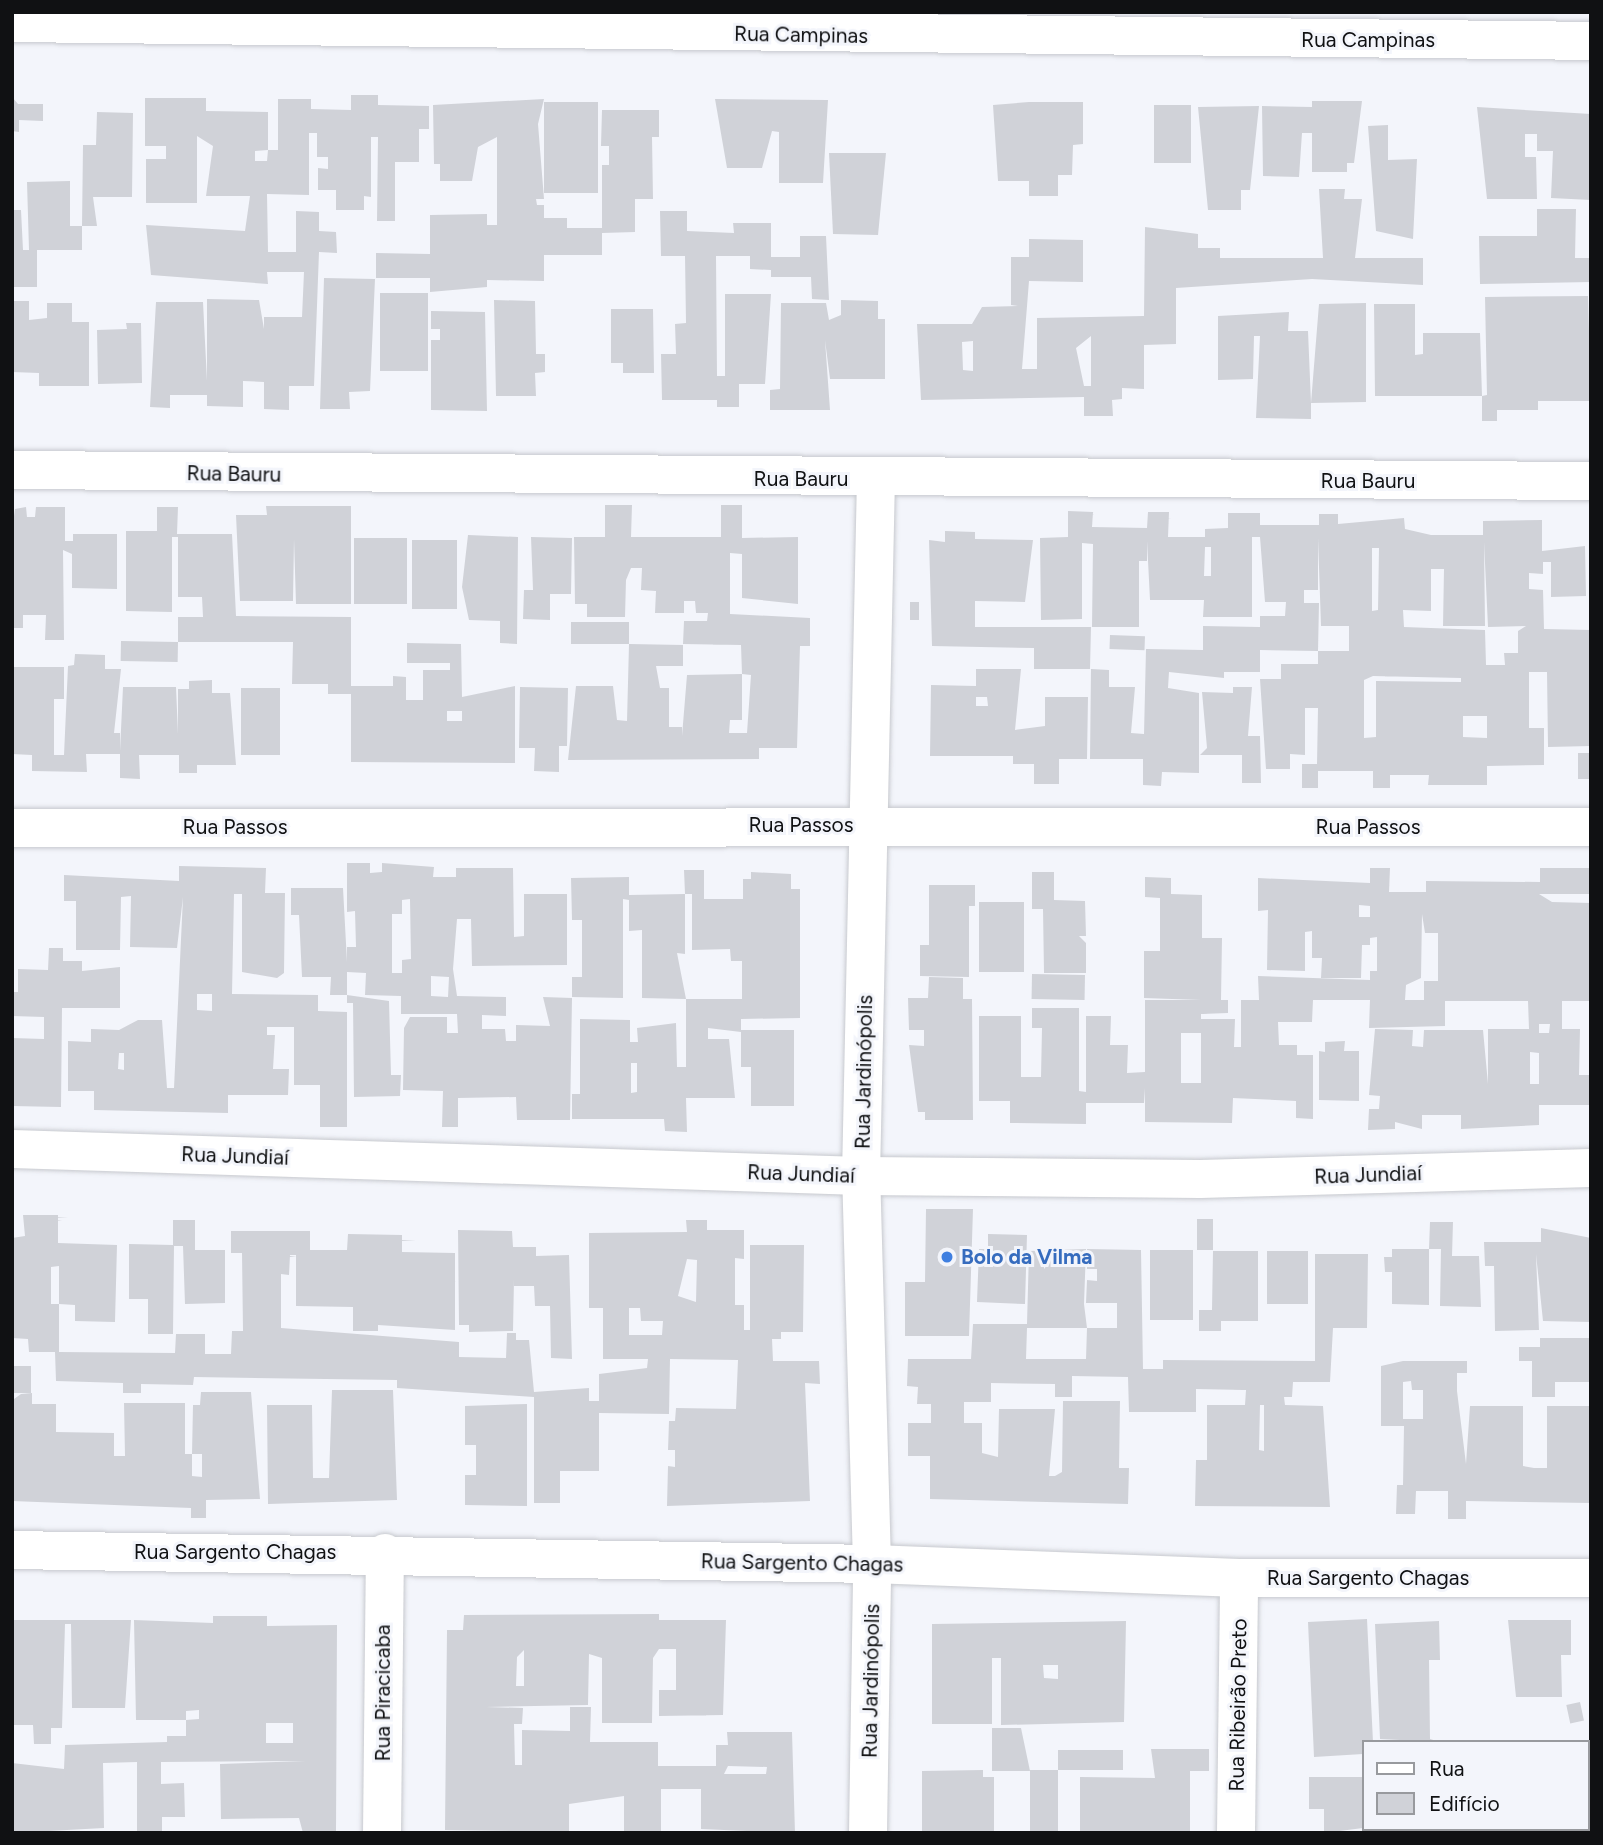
<!DOCTYPE html>
<meta charset="utf-8">
<style>
body{margin:0}
#map{position:relative;width:1603px;height:1845px;overflow:hidden;background:#f3f5fb;font-family:Figtree,sans-serif}
div>[style]{position:absolute}
.building>*{inset:0;background:#d0d2d8;transform-origin:0 0}
.roads{filter:drop-shadow(0 0 2px #c7c9ce) drop-shadow(0 0 2px #c7c9ce)}
.street>*{height:38px;margin:-19px;padding:0 19px;transform-origin:19px;border-radius:19px;background:#fff}
.dots>*{width:19px;height:19px;translate:-50% -50%;box-sizing:border-box;border:4px solid #f3f5fb;border-radius:50%}
span{translate:-50% -50%;white-space:nowrap;text-align:center;line-height:1.15;-webkit-text-stroke:6px #f3f5fb;paint-order:stroke}
.street-label{font-size:21px;color:#101113}
.shop-label{font-size:21px;color:#366cbe;font-weight:700}
.left{translate:0 -50%;text-align:left}
.frame{position:absolute;inset:0;border:14px solid #101113;pointer-events:none}
.legend{position:absolute;left:1362px;top:1740px;width:228px;height:91px;box-sizing:border-box;background:#f3f5fb;border:2px solid #989a9e;margin:0;padding:9px 12px;list-style:none;font-size:21px;color:#101113}
.legend li{display:flex;align-items:center;gap:14px;height:35px}
.legend b{width:35px;border:2px solid #989a9e}
</style>
<div id="map">
<div class="building">
<i style="clip-path:polygon(351px 95px,378px 95px,378px 105px,429px 106px,429px 129px,419px 129px,419px 162px,395px 162px,395px 221px,377px 221px,378px 137px,371px 137px,371px 197px,364px 196px,364px 210px,336px 210px,336px 190px,318px 190px,318px 168px,328px 169px,328px 157px,317px 157px,317px 133px,309px 133px,309px 195px,267px 194px,268px 252px,296px 252px,296px 211px,319px 212px,319px 231px,336px 232px,337px 253px,319px 252px,314px 386px,289px 386px,289px 410px,264px 409px,264px 382px,243px 381px,243px 407px,207px 406px,207px 395px,170px 395px,170px 408px,150px 407px,156px 302px,203px 302px,207px 381px,207px 299px,259px 300px,264px 329px,264px 317px,302px 317px,304px 272px,267px 272px,268px 284px,151px 275px,146px 225px,245px 231px,250px 196px,206px 196px,213px 146px,197px 136px,197px 203px,146px 203px,146px 159px,166px 159px,166px 146px,145px 146px,145px 98px,206px 98px,206px 111px,268px 112px,268px 150px,255px 151px,255px 161px,267px 161px,268px 150px,278px 150px,278px 99px,311px 99px,311px 109px,351px 110px)"></i>
<i style="clip-path:polygon(12px 97px,18px 104px,43px 104px,43px 121px,19px 120px,19px 132px,12px 131px)"></i>
<i style="clip-path:polygon(544px 99px,538px 124px,544px 199px,536px 199px,537px 205px,544px 205px,544px 218px,567px 218px,567px 228px,602px 228px,602px 165px,609px 165px,609px 146px,601px 146px,602px 110px,659px 110px,659px 137px,652px 137px,653px 199px,635px 199px,635px 232px,602px 233px,602px 255px,544px 255px,544px 281px,487px 280px,487px 287px,430px 292px,430px 278px,376px 278px,376px 253px,430px 254px,430px 215px,487px 214px,487px 225px,497px 225px,497px 137px,478px 147px,472px 181px,440px 181px,440px 164px,434px 164px,433px 105px)"></i>
<i style="clip-path:polygon(715px 99px,828px 100px,823px 183px,779px 183px,779px 132px,772px 131px,762px 168px,727px 168px)"></i>
<i style="clip-path:polygon(1312px 101px,1362px 101px,1354px 163px,1347px 163px,1347px 172px,1312px 172px,1312px 133px,1302px 133px,1299px 177px,1263px 176px,1262px 106px,1312px 107px)"></i>
<i style="left:544px;top:102px;width:54px;height:91px"></i>
<i style="clip-path:polygon(1029px 102px,1083px 102px,1083px 144px,1073px 145px,1072px 175px,1058px 175px,1058px 196px,1029px 196px,1029px 181px,998px 181px,993px 105px)"></i>
<i style="left:1154px;top:105px;width:37px;height:58px"></i>
<i style="clip-path:polygon(1259px 106px,1250px 190px,1241px 190px,1241px 210px,1208px 210px,1198px 107px)"></i>
<i style="clip-path:polygon(1477px 107px,1591px 114px,1591px 200px,1551px 198px,1553px 151px,1537px 151px,1537px 134px,1525px 134px,1525px 157px,1536px 157px,1537px 199px,1487px 199px)"></i>
<i style="clip-path:polygon(97px 112px,133px 113px,132px 197px,93px 197px,97px 226px,82px 226px,83px 145px,96px 145px)"></i>
<i style="clip-path:polygon(1388px 125px,1388px 160px,1417px 159px,1413px 239px,1376px 231px,1368px 126px)"></i>
<i style="clip-path:polygon(829px 153px,886px 153px,878px 235px,833px 234px)"></i>
<i style="clip-path:polygon(70px 181px,70px 226px,82px 226px,82px 250px,37px 250px,37px 287px,12px 287px,12px 210px,21px 210px,23px 250px,29px 250px,27px 182px)"></i>
<i style="clip-path:polygon(evenodd,1319px 189px,1345px 189px,1344px 199px,1362px 199px,1355px 258px,1423px 258px,1423px 285px,1312px 279px,1176px 288px,1176px 344px,1144px 345px,1144px 389px,1122px 388px,1122px 399px,1112px 400px,1113px 416px,1084px 416px,1084px 397px,921px 400px,917px 324px,972px 324px,982px 307px,1018px 306px,1011px 305px,1011px 257px,1029px 257px,1029px 239px,1083px 240px,1083px 282px,1029px 281px,1022px 369px,1037px 369px,1037px 318px,1144px 316px,1145px 227px,1198px 234px,1198px 248px,1220px 248px,1220px 258px,1323px 258px,1319px 189px,1091px 336px,1091px 386px,1084px 386px,1076px 348px,1091px 336px,1319px 189px,973px 341px,973px 371px,963px 370px,962px 342px,973px 341px)"></i>
<i style="clip-path:polygon(1537px 209px,1576px 209px,1575px 258px,1591px 258px,1591px 282px,1480px 284px,1479px 236px,1537px 236px)"></i>
<i style="clip-path:polygon(660px 211px,687px 211px,687px 231px,734px 233px,733px 223px,771px 223px,771px 257px,800px 257px,800px 236px,826px 236px,829px 300px,812px 299px,811px 277px,771px 277px,771px 270px,750px 269px,750px 256px,716px 256px,717px 376px,725px 376px,725px 294px,771px 294px,765px 384px,739px 384px,739px 407px,717px 407px,717px 400px,662px 400px,661px 354px,676px 354px,675px 324px,686px 323px,685px 256px,661px 256px)"></i>
<i style="clip-path:polygon(324px 278px,375px 279px,370px 391px,349px 392px,350px 409px,320px 409px)"></i>
<i style="left:380px;top:293px;width:48px;height:78px"></i>
<i style="clip-path:polygon(1588px 296px,1591px 401px,1538px 401px,1538px 410px,1497px 410px,1497px 421px,1482px 421px,1482px 396px,1375px 396px,1374px 304px,1415px 304px,1415px 355px,1423px 354px,1423px 333px,1480px 333px,1482px 396px,1487px 395px,1485px 297px)"></i>
<i style="clip-path:polygon(494px 300px,535px 301px,536px 354px,545px 354px,545px 372px,535px 373px,536px 396px,496px 396px)"></i>
<i style="clip-path:polygon(841px 300px,878px 301px,878px 319px,885px 319px,885px 379px,830px 379px,825px 340px,830px 410px,770px 410px,770px 390px,780px 389px,781px 303px,826px 303px,829px 320px,841px 315px)"></i>
<i style="clip-path:polygon(12px 301px,29px 301px,29px 320px,47px 318px,47px 303px,72px 303px,72px 322px,89px 322px,89px 386px,39px 386px,39px 373px,12px 372px)"></i>
<i style="clip-path:polygon(1366px 303px,1366px 402px,1311px 403px,1311px 419px,1256px 418px,1260px 336px,1254px 336px,1253px 379px,1218px 380px,1218px 316px,1289px 312px,1288px 331px,1308px 331px,1311px 403px,1319px 304px)"></i>
<i style="clip-path:polygon(611px 309px,653px 309px,654px 373px,623px 373px,623px 363px,611px 363px)"></i>
<i style="clip-path:polygon(431px 311px,485px 312px,487px 411px,431px 410px,431px 340px,440px 340px,440px 329px,431px 329px)"></i>
<i style="clip-path:polygon(126px 323px,141px 323px,142px 383px,98px 384px,97px 330px,127px 329px)"></i>
<i style="clip-path:polygon(evenodd,605px 505px,632px 505px,631px 537px,721px 537px,721px 505px,742px 505px,742px 538px,798px 537px,798px 604px,742px 598px,742px 554px,730px 553px,730px 614px,810px 618px,810px 646px,800px 646px,797px 748px,759px 748px,759px 759px,568px 760px,576px 686px,613px 686px,617px 720px,627px 721px,629px 644px,683px 645px,683px 666px,656px 666px,660px 688px,669px 688px,669px 727px,682px 727px,682px 736px,687px 675px,742px 674px,741px 645px,683px 644px,684px 621px,707px 621px,708px 613px,696px 613px,695px 601px,684px 601px,684px 613px,655px 613px,656px 591px,641px 590px,642px 568px,631px 568px,626px 580px,625px 617px,587px 617px,587px 604px,575px 604px,574px 537px,605px 537px,605px 505px,742px 674px,751px 675px,747px 733px,729px 733px,730px 720px,742px 720px,742px 674px)"></i>
<i style="clip-path:polygon(266px 506px,351px 506px,351px 604px,296px 604px,294px 539px,293px 601px,240px 601px,236px 515px,267px 515px)"></i>
<i style="clip-path:polygon(26px 507px,27px 517px,35px 517px,36px 507px,65px 507px,65px 541px,73px 541px,73px 534px,117px 534px,117px 589px,72px 588px,72px 554px,63px 550px,64px 640px,45px 640px,46px 615px,23px 615px,23px 628px,12px 628px,12px 530px,15px 509px)"></i>
<i style="clip-path:polygon(evenodd,157px 507px,178px 507px,177px 534px,232px 534px,236px 616px,351px 617px,351px 686px,393px 686px,393px 676px,406px 677px,406px 700px,423px 700px,423px 670px,450px 670px,450px 663px,407px 663px,407px 643px,461px 644px,462px 697px,515px 686px,515px 763px,351px 762px,351px 694px,328px 694px,328px 684px,292px 684px,293px 642px,178px 642px,178px 617px,203px 617px,202px 597px,178px 597px,178px 537px,172px 537px,172px 612px,126px 611px,126px 531px,157px 531px,157px 507px,447px 711px,462px 711px,462px 721px,447px 721px,447px 711px)"></i>
<i style="clip-path:polygon(evenodd,1068px 511px,1093px 512px,1092px 527px,1147px 528px,1148px 512px,1169px 512px,1168px 537px,1205px 537px,1205px 529px,1228px 528px,1228px 513px,1260px 513px,1260px 525px,1319px 525px,1319px 514px,1338px 514px,1338px 524px,1404px 518px,1405px 529px,1431px 535px,1483px 535px,1483px 521px,1542px 520px,1542px 551px,1585px 546px,1586px 596px,1551px 597px,1551px 562px,1543px 562px,1543px 574px,1529px 573px,1529px 589px,1543px 590px,1544px 629px,1591px 630px,1591px 746px,1548px 747px,1547px 672px,1529px 672px,1529px 728px,1544px 728px,1544px 765px,1487px 766px,1487px 785px,1428px 785px,1429px 775px,1390px 775px,1390px 788px,1373px 788px,1373px 771px,1318px 771px,1318px 788px,1302px 788px,1302px 764px,1317px 764px,1318px 708px,1305px 708px,1305px 755px,1290px 754px,1290px 769px,1266px 769px,1260px 679px,1281px 679px,1281px 664px,1318px 664px,1318px 651px,1349px 651px,1349px 626px,1321px 626px,1318px 538px,1318px 590px,1304px 590px,1304px 603px,1319px 603px,1318px 651px,1260px 650px,1260px 672px,1224px 672px,1224px 678px,1169px 672px,1168px 688px,1199px 693px,1199px 773px,1162px 772px,1161px 786px,1143px 785px,1143px 759px,1090px 759px,1091px 669px,1109px 670px,1109px 687px,1135px 687px,1131px 733px,1144px 734px,1146px 649px,1203px 650px,1203px 626px,1260px 627px,1260px 616px,1285px 616px,1286px 602px,1265px 602px,1260px 537px,1252px 537px,1252px 617px,1203px 617px,1204px 600px,1150px 600px,1147px 541px,1147px 561px,1139px 561px,1139px 627px,1092px 627px,1093px 544px,1082px 543px,1082px 619px,1041px 620px,1040px 538px,1068px 537px,1068px 511px,1484px 542px,1488px 627px,1526px 626px,1518px 631px,1518px 653px,1504px 653px,1505px 665px,1486px 665px,1485px 630px,1404px 627px,1403px 610px,1431px 611px,1431px 569px,1444px 569px,1443px 626px,1485px 626px,1484px 542px,1068px 511px,1205px 547px,1211px 547px,1211px 576px,1204px 576px,1205px 547px,1068px 511px,1372px 548px,1379px 548px,1378px 610px,1372px 611px,1372px 548px,1068px 511px,1373px 676px,1461px 678px,1461px 682px,1376px 681px,1376px 737px,1364px 738px,1364px 680px,1373px 676px,1068px 511px,1463px 716px,1487px 716px,1487px 738px,1463px 737px,1463px 716px)"></i>
<i style="clip-path:polygon(945px 531px,975px 532px,975px 539px,1033px 540px,1025px 602px,975px 601px,975px 627px,1091px 627px,1090px 669px,1034px 669px,1034px 648px,932px 646px,929px 540px,945px 542px)"></i>
<i style="clip-path:polygon(468px 535px,518px 537px,517px 644px,500px 643px,500px 621px,469px 620px,462px 587px)"></i>
<i style="clip-path:polygon(531px 537px,572px 538px,571px 594px,550px 594px,550px 620px,523px 619px,524px 590px,533px 590px)"></i>
<i style="left:354px;top:538px;width:53px;height:66px"></i>
<i style="left:457px;top:540px;width:69px;height:45px;rotate:90deg"></i>
<i style="left:910px;top:602px;width:9px;height:18px"></i>
<i style="left:629px;top:622px;width:22px;height:58px;rotate:90deg"></i>
<i style="left:1110px;top:635px;width:35px;height:14px;rotate:2deg"></i>
<i style="left:121px;top:641px;width:57px;height:20px;rotate:1deg"></i>
<i style="clip-path:polygon(75px 654px,105px 655px,105px 669px,121px 669px,114px 733px,120px 733px,120px 751px,123px 687px,176px 687px,178px 734px,178px 689px,189px 689px,189px 681px,212px 680px,212px 693px,230px 693px,236px 765px,197px 765px,197px 773px,179px 773px,179px 755px,139px 755px,140px 779px,120px 778px,120px 754px,86px 754px,87px 772px,32px 771px,32px 755px,12px 754px,12px 667px,64px 667px,64px 699px,54px 699px,54px 755px,64px 755px,68px 666px,74px 665px)"></i>
<i style="clip-path:polygon(evenodd,976px 669px,1021px 669px,1015px 730px,1045px 726px,1045px 697px,1088px 697px,1087px 759px,1059px 759px,1059px 784px,1034px 784px,1034px 764px,1013px 764px,1013px 756px,930px 756px,931px 685px,976px 686px,976px 669px,976px 697px,987px 697px,988px 706px,976px 706px,976px 697px)"></i>
<i style="clip-path:polygon(520px 687px,568px 688px,567px 746px,559px 746px,559px 772px,534px 771px,535px 748px,519px 748px)"></i>
<i style="clip-path:polygon(1233px 687px,1252px 687px,1248px 736px,1260px 736px,1261px 783px,1242px 783px,1242px 755px,1200px 755px,1207px 748px,1202px 692px,1233px 693px)"></i>
<i style="left:241px;top:688px;width:39px;height:67px"></i>
<i style="left:1578px;top:753px;width:13px;height:26px"></i>
<i style="clip-path:polygon(evenodd,347px 863px,370px 863px,370px 873px,382px 872px,382px 863px,434px 867px,433px 877px,456px 877px,456px 868px,513px 868px,514px 937px,524px 936px,524px 894px,567px 894px,567px 965px,472px 966px,471px 919px,457px 919px,453px 969px,457px 996px,506px 997px,506px 1016px,482px 1015px,482px 1029px,505px 1029px,506px 1041px,516px 1041px,516px 1025px,550px 1026px,543px 997px,572px 998px,570px 1120px,517px 1120px,516px 1097px,458px 1098px,458px 1127px,442px 1127px,443px 1091px,403px 1090px,404px 1028px,410px 1017px,447px 1017px,447px 1033px,458px 1033px,457px 1014px,401px 1014px,401px 996px,365px 995px,366px 973px,347px 972px,347px 995px,389px 1001px,391px 1075px,401px 1075px,400px 1096px,354px 1097px,353px 1003px,347px 1003px,347px 995px,330px 995px,331px 977px,302px 977px,299px 915px,291px 915px,291px 888px,343px 888px,347px 962px,347px 947px,356px 947px,355px 911px,347px 912px,347px 863px,410px 899px,411px 959px,402px 960px,402px 973px,392px 973px,392px 914px,402px 914px,402px 900px,410px 899px,347px 863px,431px 976px,449px 977px,448px 997px,431px 996px,431px 976px)"></i>
<i style="clip-path:polygon(evenodd,179px 866px,266px 868px,265px 893px,285px 893px,284px 973px,277px 978px,242px 972px,242px 894px,234px 894px,232px 994px,318px 995px,318px 1011px,347px 1012px,347px 1127px,320px 1127px,320px 1085px,294px 1085px,294px 1027px,267px 1027px,267px 1035px,275px 1035px,273px 1069px,289px 1069px,288px 1095px,228px 1095px,228px 1113px,94px 1110px,94px 1091px,68px 1091px,68px 1041px,91px 1042px,91px 1029px,119px 1030px,138px 1020px,162px 1020px,167px 1088px,174px 1088px,183px 897px,177px 948px,130px 947px,131px 896px,121px 897px,120px 950px,76px 950px,76px 901px,64px 901px,64px 875px,179px 881px,179px 866px,197px 994px,212px 994px,212px 1011px,197px 1010px,197px 994px,179px 866px,119px 1053px,124px 1053px,124px 1070px,118px 1069px,119px 1053px)"></i>
<i style="clip-path:polygon(evenodd,1370px 868px,1390px 868px,1389px 892px,1426px 892px,1426px 881px,1540px 882px,1540px 868px,1591px 868px,1591px 894px,1539px 894px,1552px 902px,1591px 903px,1591px 1001px,1562px 1001px,1562px 1029px,1580px 1029px,1579px 1075px,1591px 1075px,1591px 1105px,1539px 1105px,1539px 1125px,1461px 1129px,1461px 1115px,1422px 1115px,1422px 1129px,1395px 1122px,1395px 1129px,1368px 1130px,1369px 1109px,1379px 1109px,1380px 1096px,1369px 1095px,1375px 1029px,1413px 1030px,1412px 1046px,1423px 1047px,1424px 1030px,1483px 1030px,1488px 1084px,1488px 1029px,1529px 1029px,1528px 1001px,1445px 1001px,1445px 1026px,1369px 1028px,1370px 1000px,1313px 1000px,1312px 1022px,1278px 1022px,1279px 1045px,1297px 1045px,1297px 1055px,1313px 1055px,1313px 1119px,1296px 1118px,1296px 1101px,1233px 1098px,1232px 1123px,1145px 1122px,1145px 1088px,1144px 1103px,1086px 1103px,1086px 1124px,1010px 1123px,1010px 1101px,979px 1101px,979px 1016px,1021px 1016px,1021px 1077px,1041px 1077px,1042px 1028px,1032px 1028px,1032px 1008px,1079px 1008px,1079px 1091px,1086px 1092px,1086px 1016px,1111px 1016px,1110px 1045px,1128px 1045px,1127px 1073px,1145px 1072px,1145px 1000px,1201px 1000px,1144px 998px,1144px 951px,1160px 951px,1160px 898px,1145px 897px,1145px 877px,1171px 878px,1171px 894px,1202px 895px,1202px 938px,1222px 938px,1221px 1000px,1228px 1000px,1228px 1013px,1201px 1014px,1201px 1019px,1235px 1019px,1234px 1047px,1241px 1047px,1241px 1000px,1259px 1000px,1258px 976px,1370px 980px,1370px 971px,1377px 971px,1377px 937px,1370px 938px,1370px 945px,1362px 945px,1361px 978px,1321px 978px,1322px 958px,1312px 958px,1312px 931px,1305px 932px,1305px 971px,1267px 970px,1268px 910px,1258px 911px,1258px 878px,1370px 883px,1370px 868px,1359px 905px,1370px 906px,1370px 917px,1359px 917px,1359px 905px,1370px 868px,1422px 914px,1425px 933px,1438px 933px,1438px 981px,1424px 981px,1424px 1000px,1405px 1000px,1406px 985px,1421px 978px,1422px 914px,1370px 868px,1539px 1024px,1550px 1024px,1549px 1033px,1539px 1033px,1539px 1024px,1370px 868px,1181px 1033px,1201px 1033px,1201px 1083px,1181px 1083px,1181px 1033px,1370px 868px,1530px 1052px,1539px 1053px,1539px 1084px,1530px 1084px,1530px 1052px)"></i>
<i style="clip-path:polygon(evenodd,684px 870px,704px 870px,704px 899px,743px 899px,743px 879px,751px 879px,751px 872px,791px 874px,791px 889px,800px 889px,800px 1018px,741px 1019px,741px 1030px,794px 1030px,794px 1106px,751px 1106px,751px 1067px,741px 1067px,741px 1032px,708px 1028px,708px 1039px,729px 1039px,735px 1098px,686px 1098px,687px 1132px,665px 1131px,664px 1119px,572px 1119px,572px 1094px,580px 1094px,580px 1019px,630px 1020px,630px 1042px,638px 1042px,637px 1028px,676px 1023px,677px 1067px,686px 1067px,686px 999px,742px 999px,742px 961px,731px 961px,730px 949px,692px 950px,692px 894px,685px 894px,684px 870px,631px 1063px,637px 1063px,637px 1092px,631px 1093px,631px 1063px)"></i>
<i style="clip-path:polygon(1032px 872px,1054px 872px,1054px 900px,1085px 901px,1086px 936px,1079px 936px,1086px 943px,1086px 973px,1044px 973px,1043px 909px,1032px 909px)"></i>
<i style="clip-path:polygon(629px 877px,629px 895px,685px 894px,685px 954px,677px 953px,686px 999px,642px 998px,642px 930px,629px 931px,629px 900px,623px 899px,623px 998px,572px 997px,572px 977px,582px 977px,582px 920px,572px 920px,571px 878px)"></i>
<i style="clip-path:polygon(929px 885px,975px 885px,975px 906px,969px 906px,969px 977px,920px 976px,920px 945px,929px 945px)"></i>
<i style="left:979px;top:902px;width:45px;height:70px"></i>
<i style="clip-path:polygon(49px 948px,63px 948px,63px 961px,82px 961px,82px 971px,120px 967px,120px 1008px,62px 1008px,61px 1107px,12px 1106px,12px 1038px,44px 1039px,44px 1017px,12px 1016px,12px 992px,18px 992px,18px 969px,48px 970px)"></i>
<i style="left:1032px;top:974px;width:53px;height:25px;rotate:1deg"></i>
<i style="clip-path:polygon(929px 977px,963px 978px,963px 999px,972px 999px,973px 1120px,925px 1120px,925px 1112px,918px 1112px,909px 1045px,924px 1046px,924px 1030px,909px 1030px,908px 998px,928px 998px)"></i>
<i style="clip-path:polygon(1345px 1041px,1344px 1051px,1359px 1051px,1359px 1101px,1319px 1100px,1319px 1051px,1325px 1052px,1325px 1042px)"></i>
<i style="clip-path:polygon(926px 1209px,973px 1209px,969px 1336px,905px 1336px,905px 1282px,925px 1282px)"></i>
<i style="clip-path:polygon(evenodd,23px 1215px,58px 1215px,58px 1243px,117px 1245px,115px 1322px,75px 1321px,75px 1305px,59px 1304px,59px 1352px,175px 1353px,176px 1334px,205px 1334px,205px 1354px,231px 1354px,232px 1331px,243px 1331px,242px 1253px,231px 1253px,231px 1231px,310px 1231px,310px 1250px,347px 1250px,348px 1234px,402px 1235px,402px 1252px,455px 1253px,455px 1330px,378px 1325px,378px 1331px,353px 1331px,353px 1307px,296px 1306px,296px 1255px,290px 1255px,289px 1275px,281px 1274px,281px 1328px,459px 1342px,459px 1357px,506px 1358px,507px 1333px,516px 1333px,516px 1340px,529px 1340px,534px 1392px,589px 1388px,589px 1401px,599px 1401px,599px 1374px,647px 1368px,648px 1359px,603px 1359px,603px 1308px,589px 1308px,589px 1233px,687px 1232px,686px 1220px,707px 1220px,707px 1230px,744px 1230px,744px 1259px,735px 1258px,735px 1305px,744px 1305px,744px 1330px,750px 1330px,750px 1245px,804px 1245px,803px 1332px,781px 1332px,781px 1339px,772px 1339px,773px 1361px,819px 1361px,820px 1384px,805px 1383px,810px 1501px,667px 1506px,668px 1466px,675px 1467px,675px 1450px,668px 1450px,669px 1421px,675px 1421px,676px 1408px,736px 1409px,738px 1360px,670px 1359px,669px 1414px,599px 1413px,599px 1471px,560px 1471px,560px 1503px,534px 1503px,534px 1397px,397px 1388px,397px 1380px,194px 1377px,193px 1385px,141px 1384px,141px 1393px,123px 1393px,123px 1383px,56px 1381px,55px 1352px,29px 1352px,28px 1339px,12px 1338px,12px 1238px,25px 1236px,23px 1215px,687px 1259px,697px 1260px,696px 1302px,678px 1296px,687px 1259px,23px 1215px,59px 1266px,59px 1304px,51px 1304px,51px 1267px,59px 1266px,23px 1215px,629px 1308px,640px 1308px,641px 1321px,663px 1321px,662px 1335px,629px 1335px,629px 1308px)"></i>
<i style="left:1197px;top:1219px;width:16px;height:31px"></i>
<i style="clip-path:polygon(173px 1220px,195px 1220px,195px 1250px,225px 1250px,225px 1303px,185px 1304px,183px 1246px,174px 1246px,173px 1334px,148px 1334px,148px 1299px,129px 1299px,129px 1244px,173px 1245px)"></i>
<i style="clip-path:polygon(1430px 1222px,1453px 1222px,1452px 1256px,1479px 1256px,1481px 1307px,1440px 1306px,1441px 1249px,1429px 1249px)"></i>
<i style="clip-path:polygon(1541px 1228px,1591px 1238px,1591px 1322px,1543px 1321px,1536px 1254px,1539px 1330px,1495px 1331px,1494px 1266px,1485px 1266px,1484px 1242px,1541px 1242px)"></i>
<i style="clip-path:polygon(458px 1230px,512px 1231px,513px 1247px,536px 1247px,536px 1256px,569px 1255px,572px 1359px,551px 1358px,550px 1306px,535px 1306px,534px 1286px,514px 1286px,514px 1279px,513px 1331px,469px 1332px,469px 1325px,459px 1325px)"></i>
<i style="clip-path:polygon(988px 1234px,1027px 1235px,1025px 1304px,977px 1302px,979px 1249px,988px 1249px)"></i>
<i style="clip-path:polygon(evenodd,1086px 1249px,1084px 1304px,1087px 1328px,1027px 1328px,1026px 1359px,1086px 1359px,1087px 1328px,1117px 1328px,1117px 1303px,1086px 1303px,1087px 1280px,1097px 1281px,1097px 1269px,1087px 1269px,1087px 1249px,1141px 1250px,1143px 1369px,1163px 1369px,1163px 1360px,1315px 1361px,1315px 1254px,1368px 1254px,1367px 1328px,1333px 1328px,1330px 1382px,1293px 1382px,1292px 1397px,1284px 1397px,1285px 1405px,1323px 1406px,1330px 1507px,1195px 1506px,1196px 1460px,1207px 1460px,1207px 1405px,1245px 1405px,1246px 1390px,1196px 1389px,1196px 1412px,1129px 1412px,1128px 1377px,1072px 1376px,1072px 1397px,1055px 1397px,1055px 1384px,991px 1383px,991px 1402px,964px 1402px,964px 1423px,982px 1423px,982px 1453px,998px 1457px,999px 1409px,1055px 1409px,1049px 1476px,1055px 1476px,1062px 1472px,1063px 1401px,1120px 1401px,1119px 1468px,1129px 1468px,1128px 1504px,930px 1499px,930px 1456px,908px 1456px,908px 1423px,931px 1423px,931px 1404px,917px 1404px,918px 1387px,907px 1386px,908px 1359px,971px 1359px,973px 1324px,1027px 1324px,1029px 1251px,1086px 1249px,1260px 1405px,1264px 1405px,1264px 1451px,1259px 1450px,1260px 1405px)"></i>
<i style="clip-path:polygon(1392px 1249px,1429px 1249px,1429px 1305px,1392px 1304px,1392px 1272px,1385px 1272px,1384px 1257px,1392px 1257px)"></i>
<i style="left:1150px;top:1250px;width:43px;height:70px"></i>
<i style="clip-path:polygon(1213px 1251px,1258px 1251px,1258px 1321px,1221px 1321px,1221px 1331px,1199px 1331px,1199px 1310px,1212px 1310px)"></i>
<i style="left:1267px;top:1251px;width:41px;height:53px"></i>
<i style="clip-path:polygon(1540px 1338px,1591px 1338px,1591px 1382px,1555px 1382px,1555px 1397px,1532px 1397px,1532px 1361px,1519px 1361px,1519px 1347px,1540px 1347px)"></i>
<i style="clip-path:polygon(evenodd,1403px 1361px,1467px 1361px,1467px 1373px,1457px 1373px,1457px 1391px,1466px 1464px,1470px 1406px,1523px 1406px,1523px 1466px,1534px 1468px,1547px 1468px,1547px 1406px,1591px 1406px,1591px 1503px,1466px 1501px,1466px 1519px,1448px 1519px,1448px 1491px,1416px 1491px,1415px 1514px,1396px 1514px,1397px 1485px,1403px 1485px,1404px 1426px,1381px 1426px,1381px 1366px,1403px 1361px,1411px 1381px,1412px 1390px,1423px 1390px,1423px 1419px,1403px 1419px,1403px 1382px,1411px 1381px)"></i>
<i style="left:12px;top:1366px;width:19px;height:27px"></i>
<i style="clip-path:polygon(332px 1390px,393px 1390px,397px 1500px,268px 1504px,267px 1405px,312px 1405px,313px 1478px,329px 1478px)"></i>
<i style="clip-path:polygon(201px 1392px,251px 1392px,260px 1499px,206px 1500px,206px 1518px,191px 1518px,191px 1508px,12px 1501px,14px 1399px,21px 1394px,32px 1393px,32px 1404px,56px 1404px,56px 1432px,114px 1433px,114px 1456px,125px 1456px,124px 1403px,185px 1403px,185px 1454px,192px 1454px,192px 1476px,202px 1477px,202px 1454px,192px 1454px,193px 1405px,200px 1405px)"></i>
<i style="clip-path:polygon(527px 1404px,527px 1506px,465px 1505px,465px 1475px,476px 1475px,476px 1445px,465px 1445px,465px 1406px)"></i>
<i style="clip-path:polygon(evenodd,659px 1614px,659px 1620px,726px 1620px,723px 1715px,659px 1716px,659px 1690px,676px 1690px,676px 1649px,659px 1649px,653px 1658px,652px 1723px,602px 1723px,602px 1658px,589px 1654px,588px 1705px,486px 1707px,523px 1708px,522px 1724px,514px 1724px,515px 1765px,522px 1765px,522px 1730px,570px 1731px,570px 1707px,591px 1707px,590px 1742px,658px 1742px,658px 1766px,716px 1766px,716px 1745px,728px 1745px,727px 1732px,792px 1732px,795px 1833px,701px 1829px,701px 1789px,661px 1789px,661px 1833px,624px 1832px,624px 1796px,569px 1804px,569px 1832px,445px 1830px,447px 1630px,463px 1630px,464px 1615px,659px 1614px,524px 1650px,524px 1686px,516px 1686px,517px 1657px,524px 1650px,659px 1614px,728px 1766px,767px 1767px,766px 1774px,724px 1774px,728px 1766px)"></i>
<i style="clip-path:polygon(evenodd,213px 1616px,267px 1616px,267px 1626px,337px 1625px,336px 1833px,303px 1833px,299px 1818px,221px 1819px,220px 1764px,306px 1761px,161px 1762px,161px 1784px,184px 1783px,185px 1817px,162px 1817px,162px 1833px,137px 1833px,137px 1762px,103px 1763px,104px 1828px,12px 1833px,12px 1763px,64px 1769px,65px 1745px,167px 1742px,167px 1736px,186px 1736px,186px 1720px,199px 1719px,199px 1710px,186px 1711px,186px 1720px,136px 1720px,134px 1620px,213px 1623px,213px 1616px,266px 1723px,293px 1723px,293px 1743px,266px 1743px,266px 1723px)"></i>
<i style="clip-path:polygon(1367px 1619px,1373px 1742px,1363px 1742px,1363px 1754px,1314px 1757px,1308px 1622px)"></i>
<i style="clip-path:polygon(12px 1620px,131px 1620px,125px 1708px,72px 1708px,71px 1624px,65px 1624px,62px 1728px,51px 1728px,51px 1744px,34px 1744px,33px 1725px,12px 1725px)"></i>
<i style="clip-path:polygon(1508px 1620px,1571px 1620px,1571px 1655px,1561px 1655px,1562px 1697px,1516px 1697px)"></i>
<i style="clip-path:polygon(evenodd,1126px 1621px,1124px 1722px,1001px 1725px,1001px 1658px,992px 1658px,992px 1724px,932px 1724px,932px 1624px,1126px 1621px,1043px 1665px,1058px 1665px,1058px 1679px,1044px 1678px,1043px 1665px)"></i>
<i style="clip-path:polygon(1439px 1621px,1440px 1660px,1429px 1660px,1430px 1739px,1440px 1742px,1380px 1739px,1375px 1624px)"></i>
<i style="left:1580px;top:1702px;width:19px;height:14px;rotate:78deg"></i>
<i style="clip-path:polygon(992px 1728px,1021px 1728px,1030px 1771px,992px 1771px)"></i>
<i style="clip-path:polygon(1151px 1749px,1209px 1749px,1209px 1771px,1190px 1771px,1190px 1833px,1080px 1833px,1080px 1777px,1155px 1778px)"></i>
<i style="left:1058px;top:1750px;width:65px;height:20px"></i>
<i style="clip-path:polygon(983px 1770px,983px 1777px,994px 1777px,994px 1833px,922px 1833px,922px 1771px)"></i>
<i style="left:1058px;top:1770px;width:63px;height:28px;rotate:90deg"></i>
<i style="clip-path:polygon(1309px 1777px,1363px 1777px,1363px 1828px,1324px 1833px,1324px 1809px,1309px 1809px)"></i>
</div>
<div class="roads">
<div class="street">
<i style="left:12px;top:23px;width:1579px;rotate:0.65deg"></i>
<i style="left:12px;top:470px;width:1579px;rotate:0.4deg"></i>
<i style="left:12px;top:828px;width:1579px;rotate:-0.04deg"></i>
<i style="left:12px;top:1149px;width:849px;rotate:1.82deg"></i>
<i style="left:861px;top:1176px;width:339px;rotate:0.5deg"></i>
<i style="left:1200px;top:1179px;width:391px;rotate:-1.6deg"></i>
<i style="left:12px;top:1550px;width:860px;rotate:0.93deg"></i>
<i style="left:872px;top:1564px;width:367px;rotate:2.2deg"></i>
<i style="left:1239px;top:1578px;width:352px"></i>
<i style="left:382px;top:1833px;width:280px;rotate:-89.4deg"></i>
<i style="left:868px;top:1833px;width:269px;rotate:-89.1deg"></i>
<i style="left:872px;top:1564px;width:388px;rotate:-91.6deg"></i>
<i style="left:861px;top:1176px;width:697px;rotate:-88.77deg"></i>
<i style="left:1236px;top:1833px;width:255px;rotate:-89.3deg"></i>
</div>
</div>
<div class="dots">
<i style="left:947px;top:1257px;background:#3f7fe0"></i>
</div>
<div class="street-label">
<span style="left:801px;top:35px;rotate:1deg">Rua Campinas</span>
<span style="left:1368px;top:40px">Rua Campinas</span>
<span style="left:234px;top:474px;rotate:1deg">Rua Bauru</span>
<span style="left:801px;top:479px">Rua Bauru</span>
<span style="left:1368px;top:481px">Rua Bauru</span>
<span style="left:801px;top:825px">Rua Passos</span>
<span style="left:235px;top:827px">Rua Passos</span>
<span style="left:1368px;top:827px">Rua Passos</span>
<span style="left:864px;top:1072px;rotate:-89deg">Rua Jardinópolis</span>
<span style="left:235px;top:1156px;rotate:2deg">Rua Jundiaí</span>
<span style="left:801px;top:1174px;rotate:2deg">Rua Jundiaí</span>
<span style="left:1368px;top:1175px;rotate:-2deg">Rua Jundiaí</span>
<span style="left:235px;top:1552px">Rua Sargento Chagas</span>
<span style="left:802px;top:1563px;rotate:1deg">Rua Sargento Chagas</span>
<span style="left:1368px;top:1578px">Rua Sargento Chagas</span>
<span style="left:871px;top:1681px;rotate:-89deg">Rua Jardinópolis</span>
<span style="left:383px;top:1693px;rotate:-90deg">Rua Piracicaba</span>
<span style="left:1238px;top:1705px;rotate:-89deg">Rua Ribeirão Preto</span>
</div>
<div class="shop-label">
<span class="left" style="left:961px;top:1257px">Bolo da Vilma</span>
</div>
<div class="frame"></div>
<ul class="legend">
<li><b style="height:9px;background:#fff"></b>Rua</li>
<li><b style="height:19px;background:#d0d2d8"></b>Edifício</li>
</ul>
</div>
